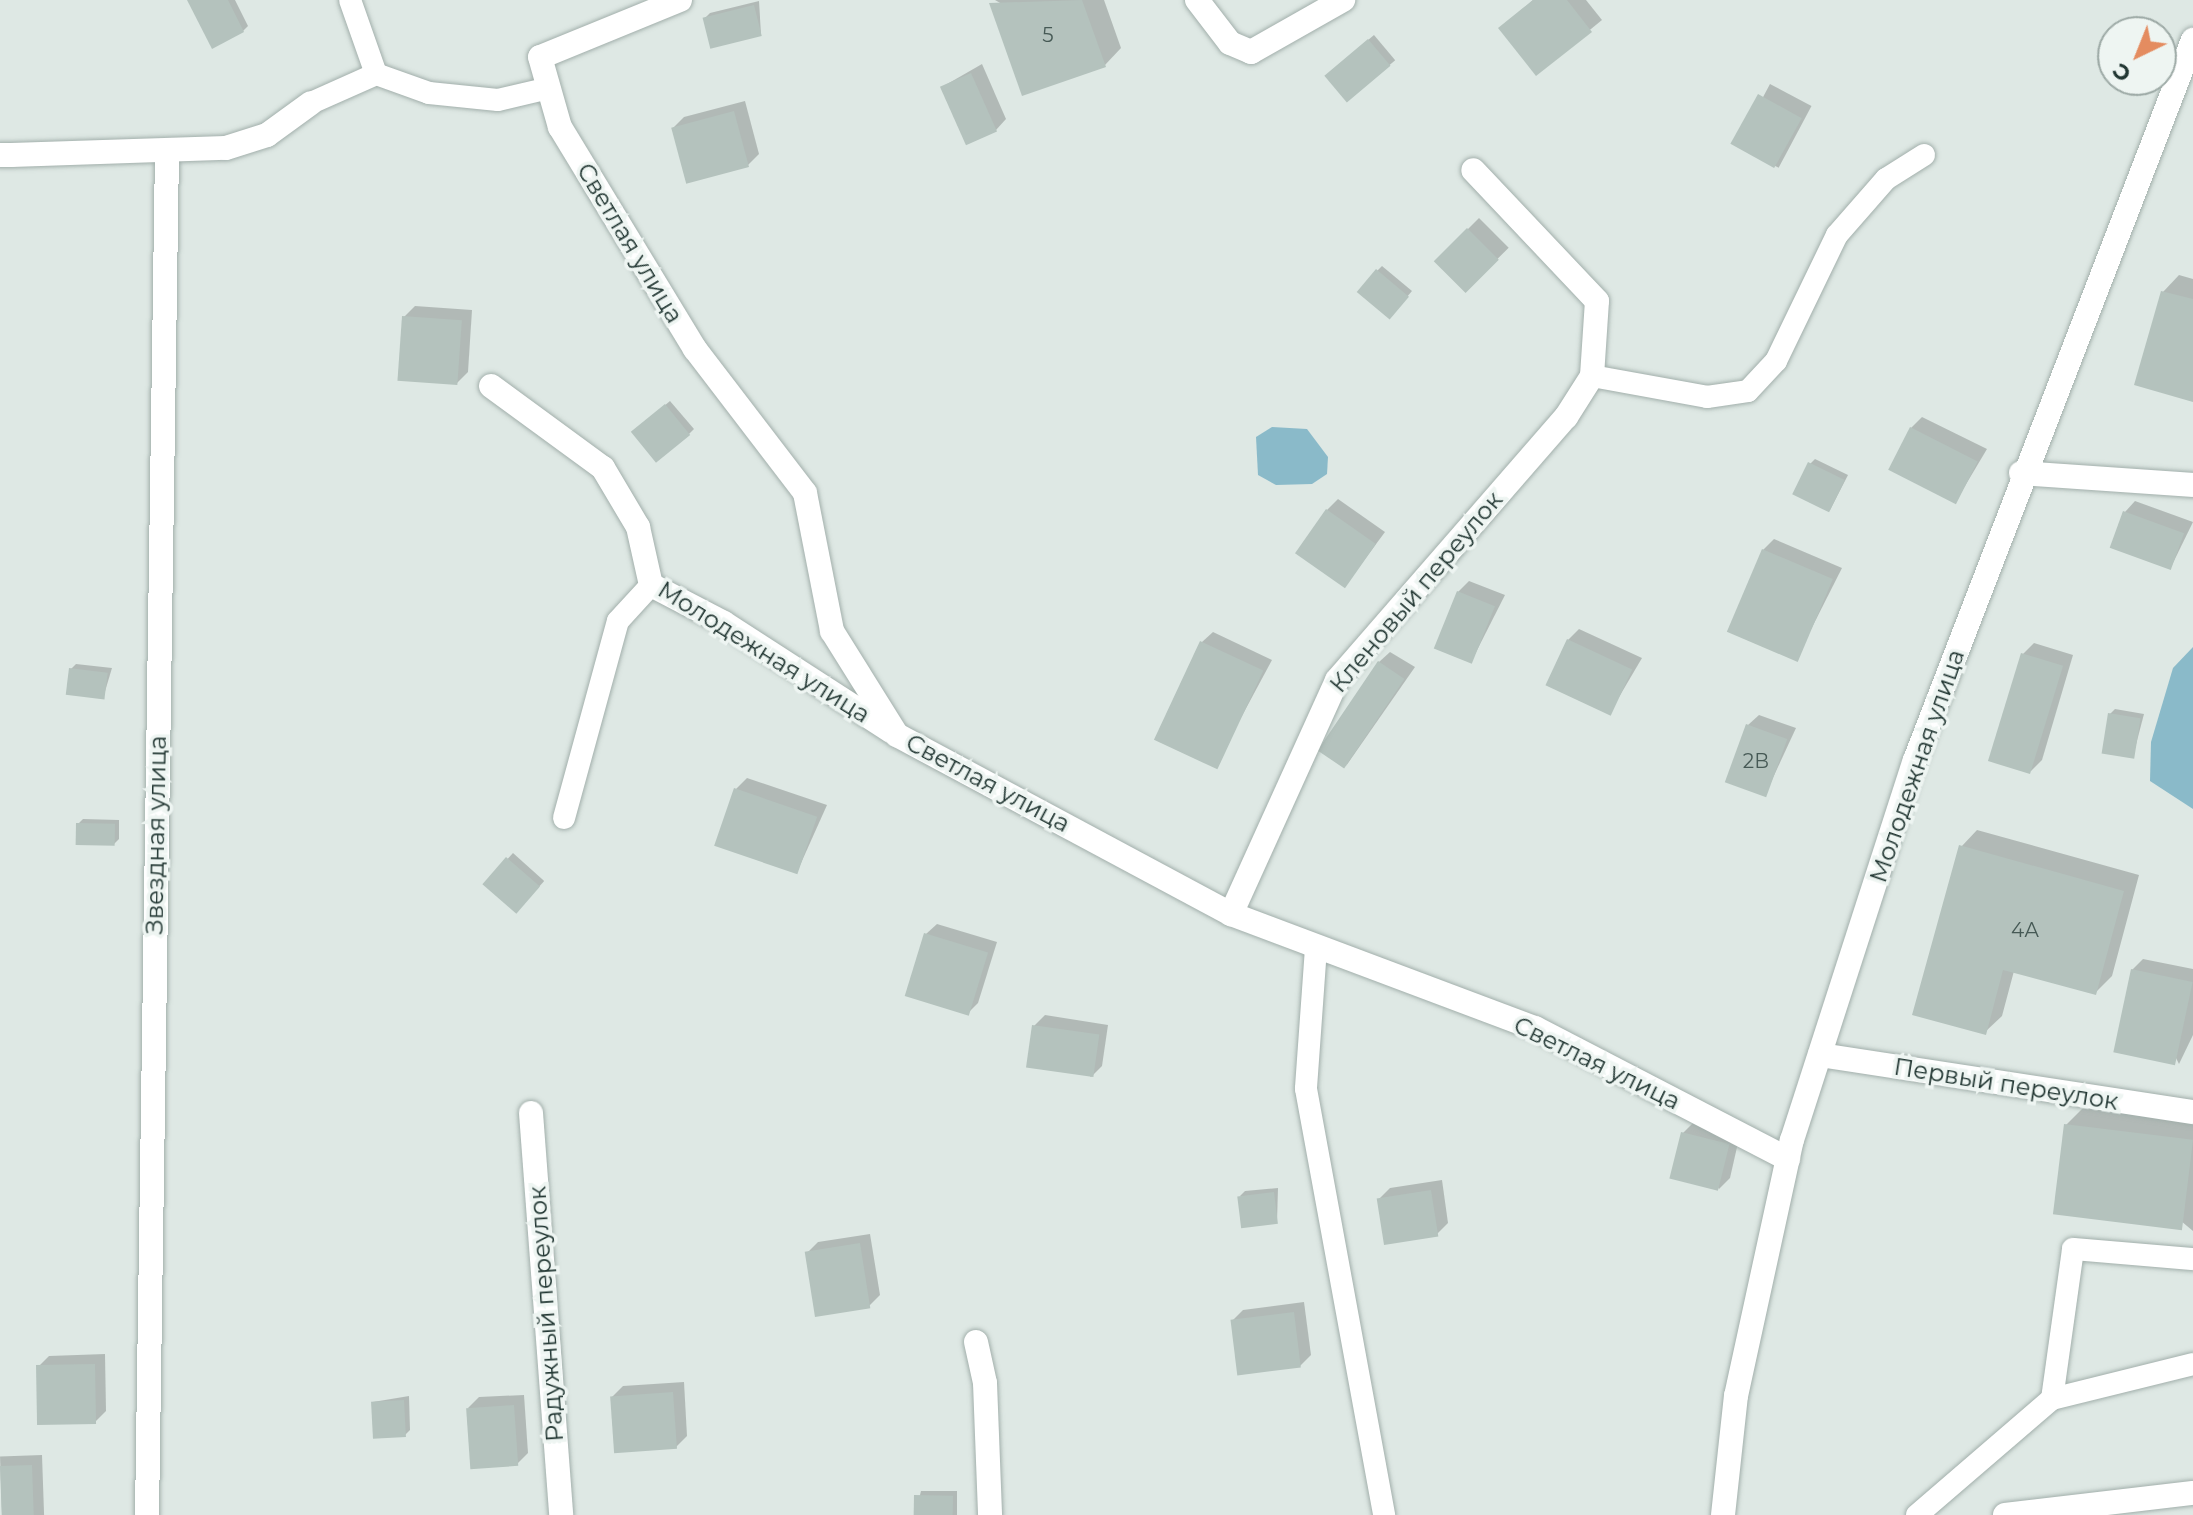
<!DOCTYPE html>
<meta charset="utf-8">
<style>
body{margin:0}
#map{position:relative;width:2193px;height:1515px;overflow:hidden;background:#dee8e4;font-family:Montserrat,sans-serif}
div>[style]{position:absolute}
.water>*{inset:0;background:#8abac9}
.shadow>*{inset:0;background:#0003;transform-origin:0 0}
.building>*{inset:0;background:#b4c2bd;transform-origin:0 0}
.roads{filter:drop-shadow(0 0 2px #a2afab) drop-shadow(0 0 2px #a2afab)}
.service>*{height:22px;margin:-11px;padding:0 11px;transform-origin:11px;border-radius:11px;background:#fff}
.pedestrian>*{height:24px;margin:-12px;padding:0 12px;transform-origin:12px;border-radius:12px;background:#fff}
.minor>*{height:24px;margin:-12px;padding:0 12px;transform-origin:12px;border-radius:12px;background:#fff}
span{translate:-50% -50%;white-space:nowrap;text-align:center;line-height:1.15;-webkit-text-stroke:7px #eef5f2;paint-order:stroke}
.number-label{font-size:20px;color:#465955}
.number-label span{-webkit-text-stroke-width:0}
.street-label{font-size:24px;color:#213632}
.north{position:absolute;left:2097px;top:16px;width:80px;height:80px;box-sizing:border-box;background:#eef5f2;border:2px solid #9ca9a5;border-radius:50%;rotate:223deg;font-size:22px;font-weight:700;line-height:32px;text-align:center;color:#213632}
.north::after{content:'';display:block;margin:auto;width:28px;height:36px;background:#e48c60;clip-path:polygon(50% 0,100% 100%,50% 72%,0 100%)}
</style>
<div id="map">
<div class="water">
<i style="clip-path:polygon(1272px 427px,1307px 429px,1328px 457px,1327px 474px,1312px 484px,1276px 485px,1258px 475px,1256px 437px)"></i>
<i style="clip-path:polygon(2193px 647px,2193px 809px,2150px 781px,2151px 742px,2173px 668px)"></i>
</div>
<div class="shadow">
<i style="clip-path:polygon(189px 0,235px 0,248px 26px,243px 31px)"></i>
<i style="clip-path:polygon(995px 0,1104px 0,1121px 48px,1105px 65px)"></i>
<i style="clip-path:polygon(1533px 0,1586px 0,1602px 20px,1536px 74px,1500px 28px)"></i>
<i style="clip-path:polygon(759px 1px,761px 34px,705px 18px,710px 13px)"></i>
<i style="left:1374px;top:35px;width:33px;height:56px;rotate:50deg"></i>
<i style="clip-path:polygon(982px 64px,1006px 119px,996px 130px,942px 87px)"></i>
<i style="left:1770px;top:84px;width:47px;height:70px;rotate:28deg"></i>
<i style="clip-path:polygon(745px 101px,759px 154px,748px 165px,673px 128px,684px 117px)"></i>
<i style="left:1479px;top:218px;width:42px;height:60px;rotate:45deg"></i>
<i style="clip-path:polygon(1382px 266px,1412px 291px,1394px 312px,1377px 271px)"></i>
<i style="clip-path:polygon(2179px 275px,2193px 279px,2193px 400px,2163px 292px)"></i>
<i style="clip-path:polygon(415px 306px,472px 310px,468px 372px,457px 383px,404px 317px)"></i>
<i style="clip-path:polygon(670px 401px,694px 429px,689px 434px,638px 428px)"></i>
<i style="clip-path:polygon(1922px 417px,1987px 449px,1956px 501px,1911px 428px)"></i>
<i style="clip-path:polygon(1815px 459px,1848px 475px,1830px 510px,1810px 464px)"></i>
<i style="clip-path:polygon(1338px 499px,1385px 532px,1345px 586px,1327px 510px)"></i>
<i style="clip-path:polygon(2135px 501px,2193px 522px,2171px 567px,2125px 512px)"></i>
<i style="clip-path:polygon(1774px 539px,1842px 568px,1796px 659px,1763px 550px)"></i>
<i style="clip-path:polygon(1469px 581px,1505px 595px,1471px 662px,1458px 592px)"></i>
<i style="clip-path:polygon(1579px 629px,1642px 658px,1609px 714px,1568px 640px)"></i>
<i style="clip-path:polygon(1213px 632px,1272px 660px,1215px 766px,1202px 642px)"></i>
<i style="clip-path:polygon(2034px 643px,2073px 655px,2042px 760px,2031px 771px,2023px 654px)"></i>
<i style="clip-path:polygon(1390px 652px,1415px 667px,1346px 766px,1379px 662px)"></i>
<i style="clip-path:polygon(76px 664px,112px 668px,103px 698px,71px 669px)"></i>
<i style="clip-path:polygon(2115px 709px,2144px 714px,2133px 756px,2110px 714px)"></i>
<i style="clip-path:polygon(1759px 715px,1796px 728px,1765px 795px,1748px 725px)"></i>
<i style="clip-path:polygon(747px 778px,827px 805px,797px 872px,736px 789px)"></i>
<i style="clip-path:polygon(83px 819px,119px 820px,119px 839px,114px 844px,78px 824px)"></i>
<i style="clip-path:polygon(1977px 830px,2139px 875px,2112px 976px,2095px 993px,2014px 971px,2002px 1016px,1985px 1032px,1961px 847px)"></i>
<i style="left:513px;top:853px;width:42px;height:42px;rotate:42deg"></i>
<i style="clip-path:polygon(937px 924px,997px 942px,978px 1003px,967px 1014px,926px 934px)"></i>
<i style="clip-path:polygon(2143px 959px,2193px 969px,2193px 1035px,2179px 1064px,2132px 970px)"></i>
<i style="clip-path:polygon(1045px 1015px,1108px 1025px,1102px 1066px,1091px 1077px,1034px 1026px)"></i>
<i style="clip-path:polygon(2083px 1108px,2193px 1122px,2193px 1231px,2066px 1125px)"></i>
<i style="clip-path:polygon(1694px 1122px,1740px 1134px,1730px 1178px,1719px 1189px,1683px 1133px)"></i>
<i style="clip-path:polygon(1442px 1180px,1448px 1223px,1437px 1234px,1379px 1199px,1390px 1188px)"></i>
<i style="clip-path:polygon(1278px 1188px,1277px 1222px,1240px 1196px,1245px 1191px)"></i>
<i style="clip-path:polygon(870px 1234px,880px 1295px,869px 1306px,807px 1253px,818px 1242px)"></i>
<i style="clip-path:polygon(1304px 1302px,1311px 1355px,1300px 1366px,1232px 1321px,1243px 1310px)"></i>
<i style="clip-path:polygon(105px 1354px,106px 1411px,95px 1422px,38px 1367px,49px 1356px)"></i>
<i style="clip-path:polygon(684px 1382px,687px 1436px,676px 1447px,612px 1397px,623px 1386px)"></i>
<i style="clip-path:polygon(524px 1395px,528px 1453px,517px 1464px,468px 1408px,479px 1397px)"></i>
<i style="clip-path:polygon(409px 1396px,410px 1430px,405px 1435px,373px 1402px)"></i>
<i style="left:42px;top:1455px;width:60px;height:42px;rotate:88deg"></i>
<i style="clip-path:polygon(921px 1491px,957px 1491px,957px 1515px,915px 1515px)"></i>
</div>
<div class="building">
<i style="clip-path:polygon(187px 0,228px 0,244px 32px,212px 49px)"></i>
<i style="clip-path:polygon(1082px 0,1106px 67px,1022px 96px,989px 3px)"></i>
<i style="clip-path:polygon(1533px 0,1567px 0,1592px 32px,1536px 76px,1498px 28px)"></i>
<i style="left:754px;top:5px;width:32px;height:53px;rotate:76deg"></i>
<i style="left:1368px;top:39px;width:35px;height:57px;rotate:50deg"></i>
<i style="left:971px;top:73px;width:64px;height:34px;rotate:66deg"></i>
<i style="left:1758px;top:94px;width:50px;height:57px;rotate:29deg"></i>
<i style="left:734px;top:111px;width:58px;height:65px;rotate:75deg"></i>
<i style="left:1467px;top:228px;width:45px;height:47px;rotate:45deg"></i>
<i style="left:1376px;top:269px;width:43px;height:30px;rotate:40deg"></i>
<i style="clip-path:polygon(2161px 291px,2193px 299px,2193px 402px,2134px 385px)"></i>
<i style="left:402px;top:316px;width:60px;height:65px;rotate:4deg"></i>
<i style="left:665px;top:404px;width:40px;height:44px;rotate:51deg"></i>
<i style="left:1910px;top:427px;width:76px;height:48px;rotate:27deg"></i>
<i style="left:1808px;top:462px;width:41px;height:36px;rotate:26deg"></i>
<i style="left:1326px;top:509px;width:61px;height:54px;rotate:35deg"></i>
<i style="left:2123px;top:511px;width:65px;height:39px;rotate:20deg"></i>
<i style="left:1762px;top:549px;width:77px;height:90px;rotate:23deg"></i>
<i style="left:1457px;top:591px;width:41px;height:62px;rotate:22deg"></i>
<i style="left:1567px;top:639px;width:72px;height:51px;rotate:25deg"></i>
<i style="left:1200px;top:641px;width:70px;height:109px;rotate:25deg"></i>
<i style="left:2021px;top:653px;width:44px;height:113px;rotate:17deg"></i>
<i style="left:1378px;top:661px;width:32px;height:108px;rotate:34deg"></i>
<i style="left:69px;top:668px;width:39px;height:27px;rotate:7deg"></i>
<i style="left:2108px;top:713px;width:33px;height:41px;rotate:9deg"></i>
<i style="left:1746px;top:724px;width:44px;height:62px;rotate:20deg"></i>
<i style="left:734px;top:788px;width:88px;height:61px;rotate:19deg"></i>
<i style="left:76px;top:823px;width:39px;height:22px;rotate:1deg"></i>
<i style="clip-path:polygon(1959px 845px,2124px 891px,2096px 995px,2003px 970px,1986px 1035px,1912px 1015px)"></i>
<i style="left:506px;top:857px;width:45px;height:36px;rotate:41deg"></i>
<i style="left:924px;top:933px;width:67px;height:66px;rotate:17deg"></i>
<i style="left:2131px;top:969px;width:63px;height:85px;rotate:12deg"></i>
<i style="left:1032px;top:1025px;width:68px;height:43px;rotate:8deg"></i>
<i style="left:2064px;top:1124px;width:130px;height:91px;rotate:7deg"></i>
<i style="left:1681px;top:1132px;width:50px;height:48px;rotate:14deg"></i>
<i style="left:1431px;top:1190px;width:47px;height:55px;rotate:81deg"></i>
<i style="left:1274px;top:1192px;width:32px;height:37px;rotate:83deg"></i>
<i style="left:860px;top:1243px;width:66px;height:56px;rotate:81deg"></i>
<i style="left:1294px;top:1312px;width:56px;height:64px;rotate:83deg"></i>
<i style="left:95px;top:1364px;width:60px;height:59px;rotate:89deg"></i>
<i style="left:673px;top:1392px;width:57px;height:63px;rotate:86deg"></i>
<i style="left:404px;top:1400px;width:37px;height:33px;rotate:87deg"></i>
<i style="left:514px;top:1405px;width:61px;height:48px;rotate:86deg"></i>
<i style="left:32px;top:1465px;width:50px;height:32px;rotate:88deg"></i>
<i style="left:914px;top:1495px;width:39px;height:20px;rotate:1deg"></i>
</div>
<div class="roads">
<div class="service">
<i style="left:350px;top:0;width:78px;rotate:70.6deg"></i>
<i style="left:376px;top:74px;width:56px;rotate:19.7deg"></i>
<i style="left:429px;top:93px;width:69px;rotate:5.8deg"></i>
<i style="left:498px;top:100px;width:52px;rotate:-13.2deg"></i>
<i style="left:311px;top:103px;width:71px;rotate:-24deg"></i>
<i style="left:1592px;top:376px;width:117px;rotate:10.3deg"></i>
<i style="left:1707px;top:397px;width:41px;rotate:-8.3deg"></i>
<i style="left:1748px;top:391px;width:41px;rotate:-47deg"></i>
<i style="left:1776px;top:361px;width:140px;rotate:-64.2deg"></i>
<i style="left:1837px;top:235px;width:74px;rotate:-48.8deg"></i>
<i style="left:1886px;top:179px;width:45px;rotate:-32.3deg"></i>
<i style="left:564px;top:818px;width:204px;rotate:-74.7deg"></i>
<i style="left:618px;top:621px;width:49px;rotate:-47.5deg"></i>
<i style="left:1316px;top:948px;width:141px;rotate:94.1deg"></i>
<i style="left:1306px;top:1089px;width:433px;rotate:79.6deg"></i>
<i style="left:2052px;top:1399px;width:151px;rotate:-82deg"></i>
<i style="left:2073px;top:1249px;width:120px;rotate:4.8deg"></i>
<i style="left:1917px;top:1515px;width:178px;rotate:-40.7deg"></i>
<i style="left:2052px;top:1399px;width:145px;rotate:-13.9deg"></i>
</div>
<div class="pedestrian">
<i style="left:11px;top:155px;width:215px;rotate:-1.9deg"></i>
<i style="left:226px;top:148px;width:43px;rotate:-17.6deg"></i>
<i style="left:267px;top:135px;width:54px;rotate:-36deg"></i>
</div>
<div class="minor">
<i style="left:680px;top:0;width:151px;rotate:157.8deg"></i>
<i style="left:540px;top:57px;width:73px;rotate:74.1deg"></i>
<i style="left:560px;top:127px;width:260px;rotate:58.7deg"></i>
<i style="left:695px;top:349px;width:181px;rotate:52.6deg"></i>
<i style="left:805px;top:493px;width:141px;rotate:78.9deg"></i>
<i style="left:832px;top:631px;width:123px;rotate:58deg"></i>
<i style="left:897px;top:735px;width:379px;rotate:28.2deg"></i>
<i style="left:1231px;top:914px;width:325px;rotate:20.6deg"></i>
<i style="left:1535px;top:1028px;width:285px;rotate:27.4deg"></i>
<i style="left:1197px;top:0;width:54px;rotate:52.5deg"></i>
<i style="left:1230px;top:43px;width:23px;rotate:23deg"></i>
<i style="left:1251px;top:52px;width:106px;rotate:-29.5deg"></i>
<i style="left:0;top:155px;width:11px"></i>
<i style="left:491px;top:386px;width:139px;rotate:36.2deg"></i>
<i style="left:603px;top:468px;width:69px;rotate:59.3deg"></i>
<i style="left:638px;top:527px;width:59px;rotate:77.4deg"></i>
<i style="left:651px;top:585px;width:82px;rotate:27.5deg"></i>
<i style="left:724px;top:623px;width:199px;rotate:32.9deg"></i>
<i style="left:2021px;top:473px;width:172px;rotate:4deg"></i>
<i style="left:1231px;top:914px;width:257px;rotate:-65.6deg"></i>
<i style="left:1337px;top:680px;width:349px;rotate:-49deg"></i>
<i style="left:1566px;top:417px;width:49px;rotate:-57.6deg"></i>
<i style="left:1592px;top:376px;width:75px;rotate:-86.2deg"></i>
<i style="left:1597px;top:301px;width:180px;rotate:-133.4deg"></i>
<i style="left:1820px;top:1055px;width:377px;rotate:8.7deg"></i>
<i style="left:531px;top:1113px;width:403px;rotate:85.7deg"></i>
<i style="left:976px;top:1342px;width:42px;rotate:77.6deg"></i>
<i style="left:985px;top:1383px;width:132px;rotate:87.8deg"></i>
<i style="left:147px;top:1515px;width:1360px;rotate:-89.16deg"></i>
<i style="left:1723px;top:1515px;width:120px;rotate:-83.8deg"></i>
<i style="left:1736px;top:1396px;width:262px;rotate:-77.7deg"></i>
<i style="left:1792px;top:1140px;width:399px;rotate:-72.1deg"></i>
<i style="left:1915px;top:760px;width:772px;rotate:-68.89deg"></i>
<i style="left:2005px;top:1515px;width:189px;rotate:-6.7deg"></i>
</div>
</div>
<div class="number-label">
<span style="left:1048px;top:35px">5</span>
<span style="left:1756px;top:761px">2В</span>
<span style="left:2025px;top:930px">4А</span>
</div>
<div class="street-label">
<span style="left:630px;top:243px;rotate:59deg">Светлая улица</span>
<span style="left:1416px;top:592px;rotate:-50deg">Кленовый переулок</span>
<span style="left:764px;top:652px;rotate:32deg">Молодежная улица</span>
<span style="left:1917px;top:766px;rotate:-71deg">Молодежная улица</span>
<span style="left:988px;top:783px;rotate:28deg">Светлая улица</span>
<span style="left:156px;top:835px;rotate:-89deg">Звездная улица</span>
<span style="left:1597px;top:1063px;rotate:26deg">Светлая улица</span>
<span style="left:2006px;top:1084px;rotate:9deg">Первый переулок</span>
<span style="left:546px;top:1314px;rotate:-94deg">Радужный переулок</span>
</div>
<div class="north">С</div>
</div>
